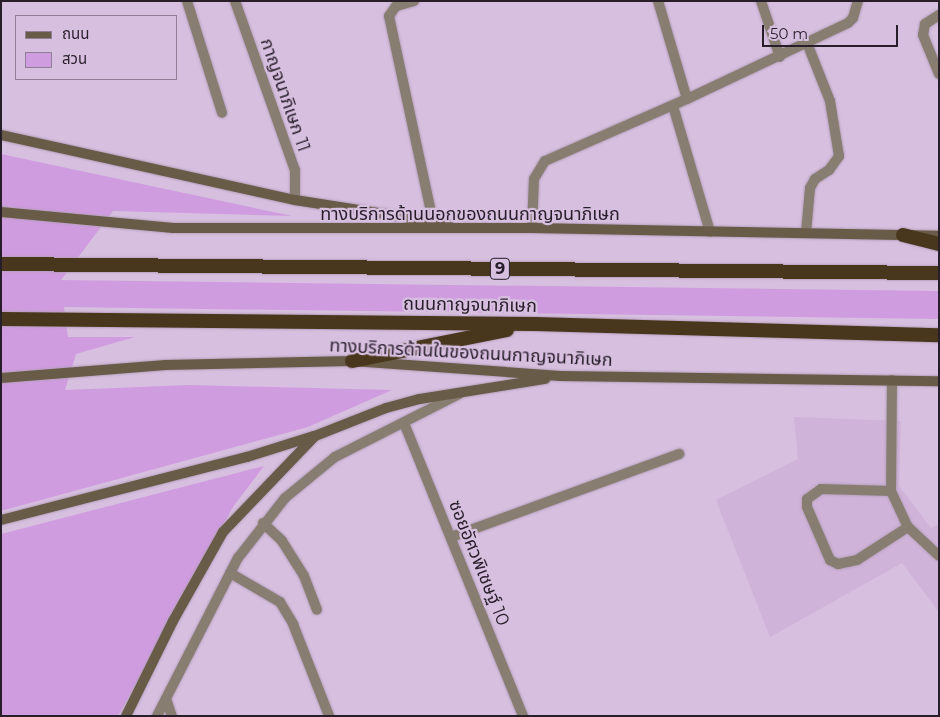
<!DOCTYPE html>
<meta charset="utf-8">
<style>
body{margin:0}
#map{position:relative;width:940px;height:717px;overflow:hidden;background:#d7bfdf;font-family:Montserrat,"Noto Sans Thai",sans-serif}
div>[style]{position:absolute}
.built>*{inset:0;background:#cfb3d8}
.green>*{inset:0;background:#d09ce0}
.roads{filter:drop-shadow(0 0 1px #b49fbb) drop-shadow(0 0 1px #b49fbb)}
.service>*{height:10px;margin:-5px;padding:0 5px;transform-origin:5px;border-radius:5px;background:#877e71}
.minor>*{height:10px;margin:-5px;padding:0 5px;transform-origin:5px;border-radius:5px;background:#877e71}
.secondary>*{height:10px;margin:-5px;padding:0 5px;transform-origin:5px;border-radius:5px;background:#685b47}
.trunk>*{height:14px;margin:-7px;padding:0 7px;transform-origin:7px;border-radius:7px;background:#48371c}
span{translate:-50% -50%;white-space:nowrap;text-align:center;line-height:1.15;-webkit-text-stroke:4.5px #d7bfdf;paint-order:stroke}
.shield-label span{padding:1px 4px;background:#d7bfdf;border:1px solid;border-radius:4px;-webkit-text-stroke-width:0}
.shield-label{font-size:16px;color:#271e2a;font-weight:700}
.street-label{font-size:18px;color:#271e2a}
.frame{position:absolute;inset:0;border:2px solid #271e2a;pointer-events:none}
.legend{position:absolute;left:15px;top:15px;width:162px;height:65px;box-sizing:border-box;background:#d7bfdf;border:1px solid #917f97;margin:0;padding:6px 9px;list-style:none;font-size:15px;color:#271e2a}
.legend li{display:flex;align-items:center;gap:10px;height:25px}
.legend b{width:25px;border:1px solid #917f97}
.scale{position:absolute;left:762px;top:25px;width:136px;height:22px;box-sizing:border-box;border:2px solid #271e2a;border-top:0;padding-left:6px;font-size:15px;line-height:18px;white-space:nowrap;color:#271e2a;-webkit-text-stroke:4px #d7bfdf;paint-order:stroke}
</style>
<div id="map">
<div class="built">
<i style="clip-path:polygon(794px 417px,901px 421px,899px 486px,931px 528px,939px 524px,939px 612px,902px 563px,770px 637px,716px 500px,798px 459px)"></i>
</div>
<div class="green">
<i style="clip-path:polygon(1px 154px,292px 216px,113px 211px,61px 280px,939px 291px,939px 319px,64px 307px,68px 337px,135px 337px,76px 354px,65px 390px,190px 385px,392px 390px,308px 427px,1px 511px)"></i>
<i style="clip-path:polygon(264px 466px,233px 507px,118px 716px,1px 716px,1px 534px)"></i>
</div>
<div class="roads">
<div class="service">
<i style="left:187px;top:1px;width:117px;rotate:72.6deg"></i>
<i style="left:892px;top:380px;width:111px;rotate:90.5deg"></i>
<i style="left:891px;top:491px;width:40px;rotate:65deg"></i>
<i style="left:908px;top:527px;width:42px;rotate:43.1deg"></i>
<i style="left:891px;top:491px;width:70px;rotate:-178.4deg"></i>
<i style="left:821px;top:489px;width:17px;rotate:144deg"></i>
<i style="left:807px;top:499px;width:8px;rotate:90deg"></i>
<i style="left:807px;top:507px;width:58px;rotate:66.5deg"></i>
<i style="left:830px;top:560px;width:9px;rotate:27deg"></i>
<i style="left:838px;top:564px;width:19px;rotate:-12deg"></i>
<i style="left:857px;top:560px;width:61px;rotate:-32.9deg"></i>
</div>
<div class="minor">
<i style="left:235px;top:1px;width:179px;rotate:70.5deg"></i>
<i style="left:295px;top:170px;width:30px;rotate:90deg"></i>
<i style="left:414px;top:1px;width:19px;rotate:164deg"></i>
<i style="left:396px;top:6px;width:12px;rotate:125deg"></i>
<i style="left:389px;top:16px;width:211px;rotate:77.9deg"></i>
<i style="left:658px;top:1px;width:102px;rotate:73.5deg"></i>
<i style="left:761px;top:1px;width:59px;rotate:71.3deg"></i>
<i style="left:939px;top:15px;width:17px;rotate:147deg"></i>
<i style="left:925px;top:24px;width:11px;rotate:100deg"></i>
<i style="left:923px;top:35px;width:42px;rotate:67.7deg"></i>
<i style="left:673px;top:106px;width:131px;rotate:73.6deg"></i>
<i style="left:532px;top:228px;width:49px;rotate:-87.7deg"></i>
<i style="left:534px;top:179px;width:21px;rotate:-59deg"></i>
<i style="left:545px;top:161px;width:155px;rotate:-23.6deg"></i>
<i style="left:687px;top:99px;width:178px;rotate:-25.3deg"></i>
<i style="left:848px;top:23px;width:7px;rotate:-45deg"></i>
<i style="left:853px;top:18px;width:18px;rotate:-74deg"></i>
<i style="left:806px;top:233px;width:45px;rotate:-84.9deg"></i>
<i style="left:810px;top:188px;width:10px;rotate:-61deg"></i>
<i style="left:815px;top:179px;width:17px;rotate:-33deg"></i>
<i style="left:829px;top:170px;width:17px;rotate:-54deg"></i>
<i style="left:839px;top:156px;width:56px;rotate:-99.3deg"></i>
<i style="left:830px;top:101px;width:62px;rotate:-111.6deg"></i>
<i style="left:404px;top:423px;width:316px;rotate:67.9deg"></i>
<i style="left:263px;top:523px;width:26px;rotate:43deg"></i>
<i style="left:282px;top:541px;width:41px;rotate:57.8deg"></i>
<i style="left:304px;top:576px;width:36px;rotate:69deg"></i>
<i style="left:451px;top:537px;width:243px;rotate:-20deg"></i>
<i style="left:230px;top:573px;width:58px;rotate:30.1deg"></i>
<i style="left:280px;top:602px;width:26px;rotate:59deg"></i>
<i style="left:293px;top:624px;width:99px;rotate:68.6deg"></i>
<i style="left:166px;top:699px;width:18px;rotate:71deg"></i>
<i style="left:157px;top:716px;width:178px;rotate:-62.9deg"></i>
<i style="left:238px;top:558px;width:76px;rotate:-51.9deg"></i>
<i style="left:285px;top:498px;width:65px;rotate:-39.4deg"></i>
<i style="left:335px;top:457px;width:139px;rotate:-26.9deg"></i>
</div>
<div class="secondary">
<i style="left:1px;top:135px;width:301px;rotate:12.5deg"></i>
<i style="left:295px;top:200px;width:155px;rotate:8.9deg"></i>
<i style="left:1px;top:212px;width:173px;rotate:5.3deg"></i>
<i style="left:173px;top:228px;width:359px"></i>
<i style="left:532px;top:228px;width:407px;rotate:1.1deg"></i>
<i style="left:1px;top:378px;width:165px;rotate:-4.5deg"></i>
<i style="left:165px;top:365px;width:187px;rotate:-1.2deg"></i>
<i style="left:352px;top:361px;width:209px;rotate:4.1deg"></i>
<i style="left:560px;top:376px;width:379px;rotate:0.8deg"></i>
<i style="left:1px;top:520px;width:254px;rotate:-14.4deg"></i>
<i style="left:247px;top:457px;width:70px;rotate:-17.4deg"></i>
<i style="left:126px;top:716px;width:106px;rotate:-63.7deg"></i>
<i style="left:173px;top:621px;width:102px;rotate:-60.7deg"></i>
<i style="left:223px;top:532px;width:133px;rotate:-46.2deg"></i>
<i style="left:315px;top:436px;width:76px;rotate:-21.5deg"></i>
<i style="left:386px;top:408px;width:35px;rotate:-15deg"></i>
<i style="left:420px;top:399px;width:127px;rotate:-9.1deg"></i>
</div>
<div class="trunk">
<i style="left:903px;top:235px;width:37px;rotate:14deg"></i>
<i style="left:1px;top:264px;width:938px;rotate:0.55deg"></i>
<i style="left:1px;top:319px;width:534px;rotate:0.54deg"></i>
<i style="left:535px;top:324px;width:404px;rotate:1.6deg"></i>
<i style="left:352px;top:361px;width:158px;rotate:-11.3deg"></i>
</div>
</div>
<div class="shield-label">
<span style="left:500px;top:269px">9</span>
</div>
<div class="street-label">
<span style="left:285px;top:95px;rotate:71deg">กาญจนาภิเษก 11</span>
<span style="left:470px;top:214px">ทางบริการด้านนอกของถนนกาญจนาภิเษก</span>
<span style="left:470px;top:305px;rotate:1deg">ถนนกาญจนาภิเษก</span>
<span style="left:471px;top:353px;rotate:3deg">ทางบริการด้านในของถนนกาญจนาภิเษก</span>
<span style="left:479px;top:563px;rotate:68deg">ซอยอัศวพิเชษฐ์ 10</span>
</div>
<div class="frame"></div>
<ul class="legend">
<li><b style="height:6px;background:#685b47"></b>ถนน</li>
<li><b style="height:14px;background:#d09ce0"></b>สวน</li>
</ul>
<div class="scale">50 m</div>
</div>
